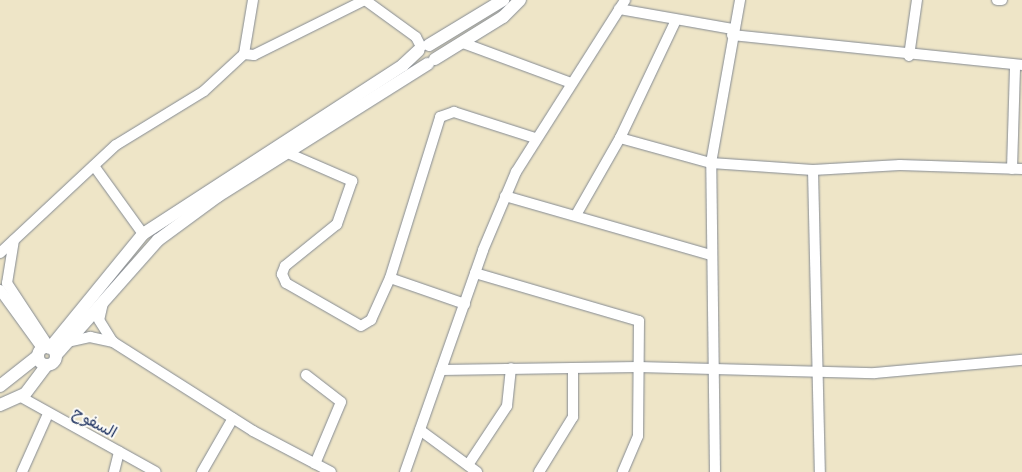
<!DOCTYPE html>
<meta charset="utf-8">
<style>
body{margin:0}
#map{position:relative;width:1022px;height:472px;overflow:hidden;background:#eee5c7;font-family:Mali,"Playpen Sans Arabic",sans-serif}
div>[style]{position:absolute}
.roads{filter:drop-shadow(0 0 1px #848a92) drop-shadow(0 0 1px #848a92)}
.minor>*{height:10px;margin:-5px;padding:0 5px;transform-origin:5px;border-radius:5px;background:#fff}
.major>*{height:12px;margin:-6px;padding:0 6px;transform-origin:6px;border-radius:6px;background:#fff}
.major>.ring{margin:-6px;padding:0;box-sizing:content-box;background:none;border:12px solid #fff;border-radius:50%}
span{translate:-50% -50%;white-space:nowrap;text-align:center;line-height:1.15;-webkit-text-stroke:4px #fdfcf7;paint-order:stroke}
.street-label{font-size:16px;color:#1b2f5e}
</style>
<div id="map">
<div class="roads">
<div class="minor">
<i style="left:253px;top:0;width:55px;rotate:99.5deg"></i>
<i style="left:244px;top:54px;width:10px;rotate:6deg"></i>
<i style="left:254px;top:55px;width:124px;rotate:-26.4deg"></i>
<i style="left:365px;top:0;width:63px;rotate:36deg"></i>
<i style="left:416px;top:37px;width:11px;rotate:63deg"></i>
<i style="left:997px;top:0;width:5px"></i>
<i style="left:619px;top:9px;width:116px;rotate:10deg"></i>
<i style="left:732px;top:35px;width:292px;rotate:5.9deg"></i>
<i style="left:463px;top:43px;width:115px;rotate:20.3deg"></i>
<i style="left:909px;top:56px;width:57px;rotate:-81.9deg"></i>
<i style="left:620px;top:138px;width:94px;rotate:15.4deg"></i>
<i style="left:711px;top:163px;width:166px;rotate:-79.9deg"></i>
<i style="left:290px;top:154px;width:68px;rotate:23.5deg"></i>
<i style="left:352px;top:181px;width:46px;rotate:109.2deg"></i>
<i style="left:337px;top:224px;width:67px;rotate:141.1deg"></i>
<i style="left:285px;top:266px;width:9px;rotate:111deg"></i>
<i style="left:282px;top:274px;width:10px;rotate:66deg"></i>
<i style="left:286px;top:283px;width:86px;rotate:29.8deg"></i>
<i style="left:361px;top:326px;width:12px;rotate:-31deg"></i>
<i style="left:371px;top:320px;width:46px;rotate:-65.7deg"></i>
<i style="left:94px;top:166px;width:84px;rotate:54.2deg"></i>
<i style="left:1012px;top:169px;width:104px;rotate:-88.3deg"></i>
<i style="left:813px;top:170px;width:302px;rotate:88.7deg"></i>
<i style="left:505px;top:196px;width:214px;rotate:16deg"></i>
<i style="left:576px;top:215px;width:89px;rotate:-60.3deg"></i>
<i style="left:620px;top:138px;width:128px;rotate:-64.6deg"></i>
<i style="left:14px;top:240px;width:44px;rotate:99.2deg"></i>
<i style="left:7px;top:283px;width:77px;rotate:56.7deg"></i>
<i style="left:0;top:253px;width:158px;rotate:-43deg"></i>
<i style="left:116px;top:145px;width:103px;rotate:-31.5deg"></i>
<i style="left:204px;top:91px;width:54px;rotate:-42.8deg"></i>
<i style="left:475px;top:273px;width:171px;rotate:16.3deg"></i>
<i style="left:639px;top:321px;width:115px;rotate:90.5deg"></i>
<i style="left:638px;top:436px;width:39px;rotate:113deg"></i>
<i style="left:0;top:290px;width:72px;rotate:54.1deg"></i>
<i style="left:103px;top:303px;width:17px;rotate:103deg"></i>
<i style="left:99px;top:320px;width:25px;rotate:58deg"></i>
<i style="left:465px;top:304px;width:79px;rotate:-160.9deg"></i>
<i style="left:390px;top:278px;width:169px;rotate:-72.7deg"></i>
<i style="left:440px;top:117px;width:15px;rotate:-20deg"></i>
<i style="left:454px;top:112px;width:85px;rotate:17.8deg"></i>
<i style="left:68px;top:342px;width:23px;rotate:-13deg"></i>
<i style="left:90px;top:337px;width:24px;rotate:12deg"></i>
<i style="left:113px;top:342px;width:166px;rotate:32.4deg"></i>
<i style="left:253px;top:431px;width:88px;rotate:27.7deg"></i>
<i style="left:441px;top:370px;width:197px;rotate:-0.9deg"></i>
<i style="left:638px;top:367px;width:237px;rotate:1.5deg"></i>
<i style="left:875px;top:373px;width:148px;rotate:-5.1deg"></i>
<i style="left:306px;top:375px;width:44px;rotate:37.6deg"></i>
<i style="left:341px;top:402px;width:67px;rotate:112.8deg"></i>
<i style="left:21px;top:397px;width:154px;rotate:29.1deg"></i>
<i style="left:420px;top:430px;width:71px;rotate:36.4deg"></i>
<i style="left:468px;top:465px;width:71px;rotate:-56.5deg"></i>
<i style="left:507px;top:406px;width:38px;rotate:-84deg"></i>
<i style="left:22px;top:472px;width:64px;rotate:-65.9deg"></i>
<i style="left:114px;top:472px;width:21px;rotate:-76deg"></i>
<i style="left:202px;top:472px;width:62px;rotate:-60.1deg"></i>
<i style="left:405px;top:472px;width:235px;rotate:-70.6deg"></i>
<i style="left:483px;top:250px;width:85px;rotate:-67.1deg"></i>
<i style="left:516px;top:172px;width:204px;rotate:-57.6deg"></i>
<i style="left:539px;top:472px;width:65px;rotate:-58.3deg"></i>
<i style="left:573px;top:417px;width:49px;rotate:-90deg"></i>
<i style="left:715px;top:472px;width:309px;rotate:-90.7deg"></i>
<i style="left:711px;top:163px;width:102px;rotate:3.9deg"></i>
<i style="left:813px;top:170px;width:87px;rotate:-3.3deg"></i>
<i style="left:900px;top:165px;width:122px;rotate:1.9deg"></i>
</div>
<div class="major">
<i style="left:429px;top:45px;width:87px;rotate:-31.3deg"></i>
<i style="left:435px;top:59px;width:80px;rotate:-31.7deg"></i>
<i style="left:503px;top:17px;width:24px;rotate:-45deg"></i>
<i class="ring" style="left:38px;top:347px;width:6px;height:6px"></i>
<i style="left:50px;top:348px;width:147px;rotate:-50.8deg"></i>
<i style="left:143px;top:234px;width:310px;rotate:-33deg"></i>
<i style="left:403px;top:65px;width:21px;rotate:-43deg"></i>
<i style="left:56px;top:355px;width:154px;rotate:-48.4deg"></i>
<i style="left:158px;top:240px;width:74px;rotate:-36.3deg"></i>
<i style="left:218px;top:196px;width:248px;rotate:-32.2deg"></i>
<i style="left:0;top:386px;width:48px;rotate:-38.3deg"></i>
<i style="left:0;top:405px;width:27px;rotate:-24deg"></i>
<i style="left:25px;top:394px;width:36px;rotate:-53deg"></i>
</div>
</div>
<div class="street-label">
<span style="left:95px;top:422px;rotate:28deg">السفوح</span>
</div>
</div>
